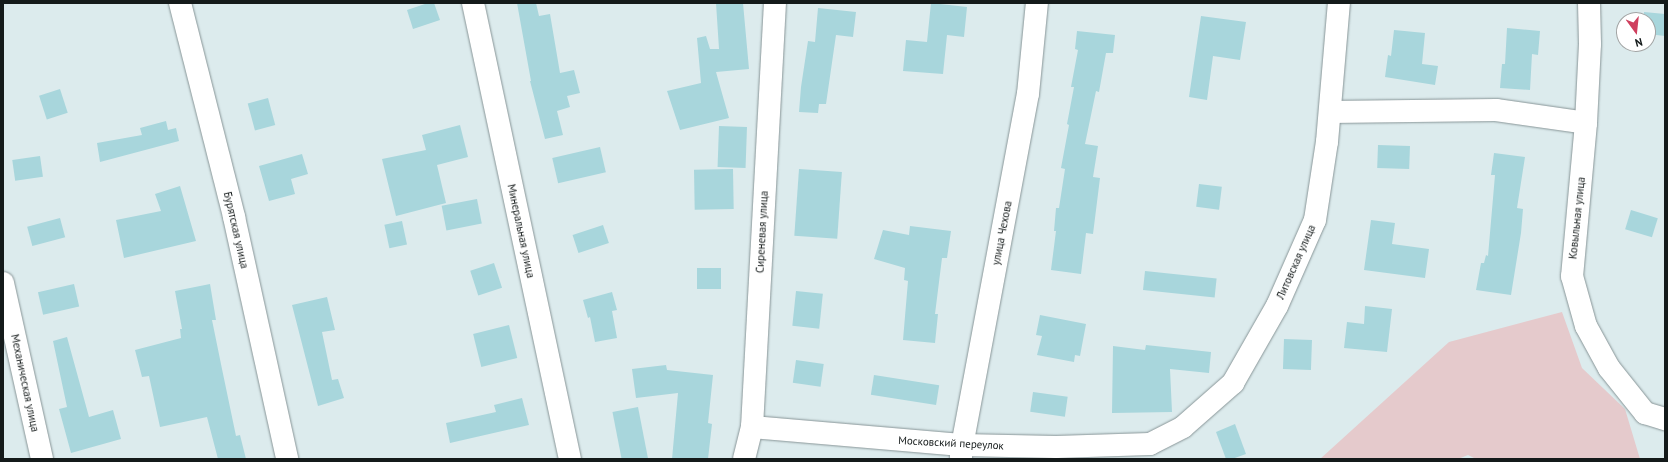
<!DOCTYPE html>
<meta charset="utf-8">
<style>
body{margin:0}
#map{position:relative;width:1668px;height:462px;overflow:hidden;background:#dcebed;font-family:"PT Sans",sans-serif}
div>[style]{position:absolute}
.green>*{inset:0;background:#e5cacc}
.building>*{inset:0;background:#a8d6dc;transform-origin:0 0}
.roads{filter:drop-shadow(0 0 1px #889597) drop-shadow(0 0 1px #889597)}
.minor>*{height:22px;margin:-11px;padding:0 11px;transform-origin:11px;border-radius:11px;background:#fff}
span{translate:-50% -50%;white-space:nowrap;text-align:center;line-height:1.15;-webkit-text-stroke:3px #fff;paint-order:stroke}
.street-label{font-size:11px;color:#141a1a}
.frame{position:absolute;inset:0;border:4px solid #141a1a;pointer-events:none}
.north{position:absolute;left:1616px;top:12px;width:40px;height:40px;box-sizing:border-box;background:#fff;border:1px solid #a1a3a3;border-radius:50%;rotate:165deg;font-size:11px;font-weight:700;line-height:16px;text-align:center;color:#141a1a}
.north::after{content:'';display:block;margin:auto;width:14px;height:18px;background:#cf3f5e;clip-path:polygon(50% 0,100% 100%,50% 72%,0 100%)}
</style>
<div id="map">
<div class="green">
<i style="clip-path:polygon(1562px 312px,1582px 368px,1625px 409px,1640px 459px,1476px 459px,1468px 455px,1458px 459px,1320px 459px,1449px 342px)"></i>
</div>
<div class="building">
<i style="clip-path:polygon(428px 3px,434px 3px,440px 20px,413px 29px,407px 10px)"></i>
<i style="clip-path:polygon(517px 3px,536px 3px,539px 16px,550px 14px,560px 73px,574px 70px,580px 93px,567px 96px,570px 107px,557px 111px,563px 135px,545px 139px,530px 81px,531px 81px)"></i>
<i style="clip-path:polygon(716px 3px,743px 3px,749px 69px,716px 72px,729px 118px,680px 130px,667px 91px,701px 83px,697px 38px,706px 36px,710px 49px,719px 49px)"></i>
<i style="clip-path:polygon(931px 3px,967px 7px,964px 37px,947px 35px,943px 74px,903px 71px,906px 40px,927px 42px)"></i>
<i style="clip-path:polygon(818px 8px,856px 12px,853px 37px,836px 35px,826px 104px,819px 104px,818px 113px,799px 112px,801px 87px,808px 41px,815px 42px)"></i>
<i style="clip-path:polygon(1644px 12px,1665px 14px,1665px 36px,1648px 34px,1648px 20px,1644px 20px)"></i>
<i style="clip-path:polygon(1201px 16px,1246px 22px,1240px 60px,1213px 56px,1207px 100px,1189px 97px)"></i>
<i style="clip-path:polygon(1507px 28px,1540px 31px,1538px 55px,1532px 54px,1530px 90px,1500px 88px,1502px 64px,1505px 64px)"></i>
<i style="clip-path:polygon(1394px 30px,1425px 33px,1422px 64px,1438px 66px,1435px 85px,1385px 77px,1388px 55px,1391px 56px)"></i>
<i style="clip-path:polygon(1077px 31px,1115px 35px,1113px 53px,1106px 53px,1099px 92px,1096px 91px,1085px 144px,1098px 146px,1093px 177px,1100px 178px,1093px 234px,1086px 233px,1081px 274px,1051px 270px,1056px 231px,1054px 231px,1056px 208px,1059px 208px,1065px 169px,1061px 168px,1069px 125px,1067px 124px,1074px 87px,1071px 87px,1078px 50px,1075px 49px)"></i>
<i style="left:60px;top:89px;width:25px;height:22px;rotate:72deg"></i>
<i style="left:268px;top:98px;width:28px;height:21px;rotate:75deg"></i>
<i style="clip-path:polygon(166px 121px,168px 130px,176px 128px,179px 141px,100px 162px,97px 143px,142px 135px,140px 128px)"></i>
<i style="clip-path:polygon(460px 125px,468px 157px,437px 165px,446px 203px,396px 216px,382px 159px,426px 150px,422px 135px)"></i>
<i style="left:719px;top:126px;width:28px;height:41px;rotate:2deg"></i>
<i style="left:1378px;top:145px;width:32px;height:23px;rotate:2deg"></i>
<i style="left:600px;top:147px;width:26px;height:49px;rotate:77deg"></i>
<i style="clip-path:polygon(1494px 153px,1525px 157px,1517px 208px,1523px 209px,1521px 233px,1511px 295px,1476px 290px,1481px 263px,1484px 263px,1486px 255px,1488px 256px,1495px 175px,1491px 175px)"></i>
<i style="clip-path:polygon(302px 154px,308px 174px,291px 179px,295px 194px,269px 201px,259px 166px)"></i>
<i style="left:40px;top:156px;width:21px;height:28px;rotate:82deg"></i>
<i style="left:733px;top:169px;width:40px;height:39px;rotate:89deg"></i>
<i style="left:799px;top:169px;width:43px;height:67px;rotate:4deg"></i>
<i style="left:1199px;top:184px;width:23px;height:23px;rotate:7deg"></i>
<i style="clip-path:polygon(180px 186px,196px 241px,124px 258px,116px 220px,161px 211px,155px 194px)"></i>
<i style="left:477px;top:199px;width:25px;height:36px;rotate:79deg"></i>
<i style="left:1631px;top:210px;width:28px;height:20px;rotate:17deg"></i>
<i style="left:60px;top:218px;width:20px;height:34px;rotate:75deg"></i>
<i style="clip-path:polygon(1371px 220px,1395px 223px,1392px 244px,1429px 249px,1425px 278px,1364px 270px)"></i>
<i style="left:402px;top:221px;width:24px;height:18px;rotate:78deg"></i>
<i style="left:603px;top:225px;width:19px;height:32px;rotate:72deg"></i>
<i style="clip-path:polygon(910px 226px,951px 231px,947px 258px,942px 258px,935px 314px,938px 314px,935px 343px,903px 340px,908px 281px,904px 280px,905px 268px,874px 259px,883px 230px,909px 235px)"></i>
<i style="left:494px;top:263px;width:26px;height:25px;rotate:72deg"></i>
<i style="left:697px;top:268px;width:24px;height:21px"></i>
<i style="left:1145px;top:271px;width:72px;height:19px;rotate:6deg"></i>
<i style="left:74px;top:284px;width:23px;height:37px;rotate:77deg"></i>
<i style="clip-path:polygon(210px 284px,216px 320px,212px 320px,222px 369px,236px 436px,240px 435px,246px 459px,218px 459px,207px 417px,160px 427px,149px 376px,142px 377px,135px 350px,181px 338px,180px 329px,182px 329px,175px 291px)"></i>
<i style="left:796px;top:291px;width:27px;height:35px;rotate:6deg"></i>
<i style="clip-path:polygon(612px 292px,617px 310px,612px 311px,617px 338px,595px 342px,590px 317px,588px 318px,583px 300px)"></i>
<i style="clip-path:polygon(327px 297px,335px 330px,322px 332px,332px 380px,338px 379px,344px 398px,318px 406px,292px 305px)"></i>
<i style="clip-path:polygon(1365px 306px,1392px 309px,1387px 352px,1344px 348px,1347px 322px,1364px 324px)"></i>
<i style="clip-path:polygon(1040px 315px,1086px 324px,1080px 356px,1075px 355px,1074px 362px,1037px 355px,1042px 336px,1036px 335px)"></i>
<i style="left:509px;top:325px;width:34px;height:37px;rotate:76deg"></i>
<i style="clip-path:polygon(67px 337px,89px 417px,113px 410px,121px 439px,71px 453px,59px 409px,67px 407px,53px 341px)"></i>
<i style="left:1284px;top:339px;width:28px;height:30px;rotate:2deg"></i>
<i style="clip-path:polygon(1146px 345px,1211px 352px,1209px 373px,1170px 369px,1172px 412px,1112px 413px,1113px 346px,1145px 350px)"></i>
<i style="left:796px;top:360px;width:28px;height:23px;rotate:8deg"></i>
<i style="clip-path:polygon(666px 365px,667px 370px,713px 375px,708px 423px,712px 424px,708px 459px,672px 459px,678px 393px,636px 398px,632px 369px)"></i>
<i style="left:874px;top:375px;width:66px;height:20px;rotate:9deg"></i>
<i style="left:1033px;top:392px;width:35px;height:20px;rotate:8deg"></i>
<i style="clip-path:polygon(522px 398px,529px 425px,450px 443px,446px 423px,496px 412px,494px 405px)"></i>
<i style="left:638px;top:407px;width:53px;height:26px;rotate:79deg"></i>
<i style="clip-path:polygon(1235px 424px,1246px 454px,1232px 459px,1226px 459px,1216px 432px)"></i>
</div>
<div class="roads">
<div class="minor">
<i style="left:180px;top:3px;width:221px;rotate:75.8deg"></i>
<i style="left:234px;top:217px;width:248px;rotate:77.6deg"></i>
<i style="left:473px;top:3px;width:466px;rotate:78deg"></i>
<i style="left:1589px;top:3px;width:41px;rotate:88.6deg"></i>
<i style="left:1590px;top:44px;width:79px;rotate:92.9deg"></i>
<i style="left:1586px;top:123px;width:154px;rotate:95.2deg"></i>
<i style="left:1572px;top:276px;width:52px;rotate:74.4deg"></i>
<i style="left:1586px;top:326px;width:48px;rotate:61.3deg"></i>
<i style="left:1609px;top:368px;width:58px;rotate:51.3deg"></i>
<i style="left:1645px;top:413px;width:21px;rotate:17deg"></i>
<i style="left:1330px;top:112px;width:166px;rotate:-0.7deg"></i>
<i style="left:1496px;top:110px;width:91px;rotate:8.2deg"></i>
<i style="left:3px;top:283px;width:180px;rotate:77.5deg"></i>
<i style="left:752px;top:427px;width:210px;rotate:4.9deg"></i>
<i style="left:961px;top:445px;width:95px;rotate:1.2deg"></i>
<i style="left:1056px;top:447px;width:94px;rotate:-1.8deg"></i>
<i style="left:1150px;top:444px;width:37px;rotate:-27deg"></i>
<i style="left:1183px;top:427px;width:67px;rotate:-41.3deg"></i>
<i style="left:1233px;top:383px;width:89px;rotate:-60.3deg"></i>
<i style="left:1277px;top:306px;width:94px;rotate:-66.2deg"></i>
<i style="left:1315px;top:220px;width:79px;rotate:-81.3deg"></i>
<i style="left:1327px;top:142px;width:140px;rotate:-85.1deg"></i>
<i style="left:961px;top:457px;width:12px;rotate:-90deg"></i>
<i style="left:961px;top:445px;width:1px;rotate:45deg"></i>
<i style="left:962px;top:446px;width:358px;rotate:-79.4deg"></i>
<i style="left:1028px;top:94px;width:91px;rotate:-84.4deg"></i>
<i style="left:744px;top:459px;width:33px;rotate:-76deg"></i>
<i style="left:752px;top:427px;width:425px;rotate:-86.9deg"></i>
</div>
</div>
<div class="street-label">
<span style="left:1577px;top:218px;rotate:-84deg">Ковыльная улица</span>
<span style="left:236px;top:230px;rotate:77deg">Бурятская улица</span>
<span style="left:521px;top:231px;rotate:78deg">Минеральная улица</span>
<span style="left:762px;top:232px;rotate:-87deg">Сиреневая улица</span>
<span style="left:1002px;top:233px;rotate:-79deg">улица Чехова</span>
<span style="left:1296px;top:262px;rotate:-66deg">Литовская улица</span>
<span style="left:25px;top:383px;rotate:78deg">Механическая улица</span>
<span style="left:951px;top:443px;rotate:3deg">Московский переулок</span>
</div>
<div class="frame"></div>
<div class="north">N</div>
</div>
